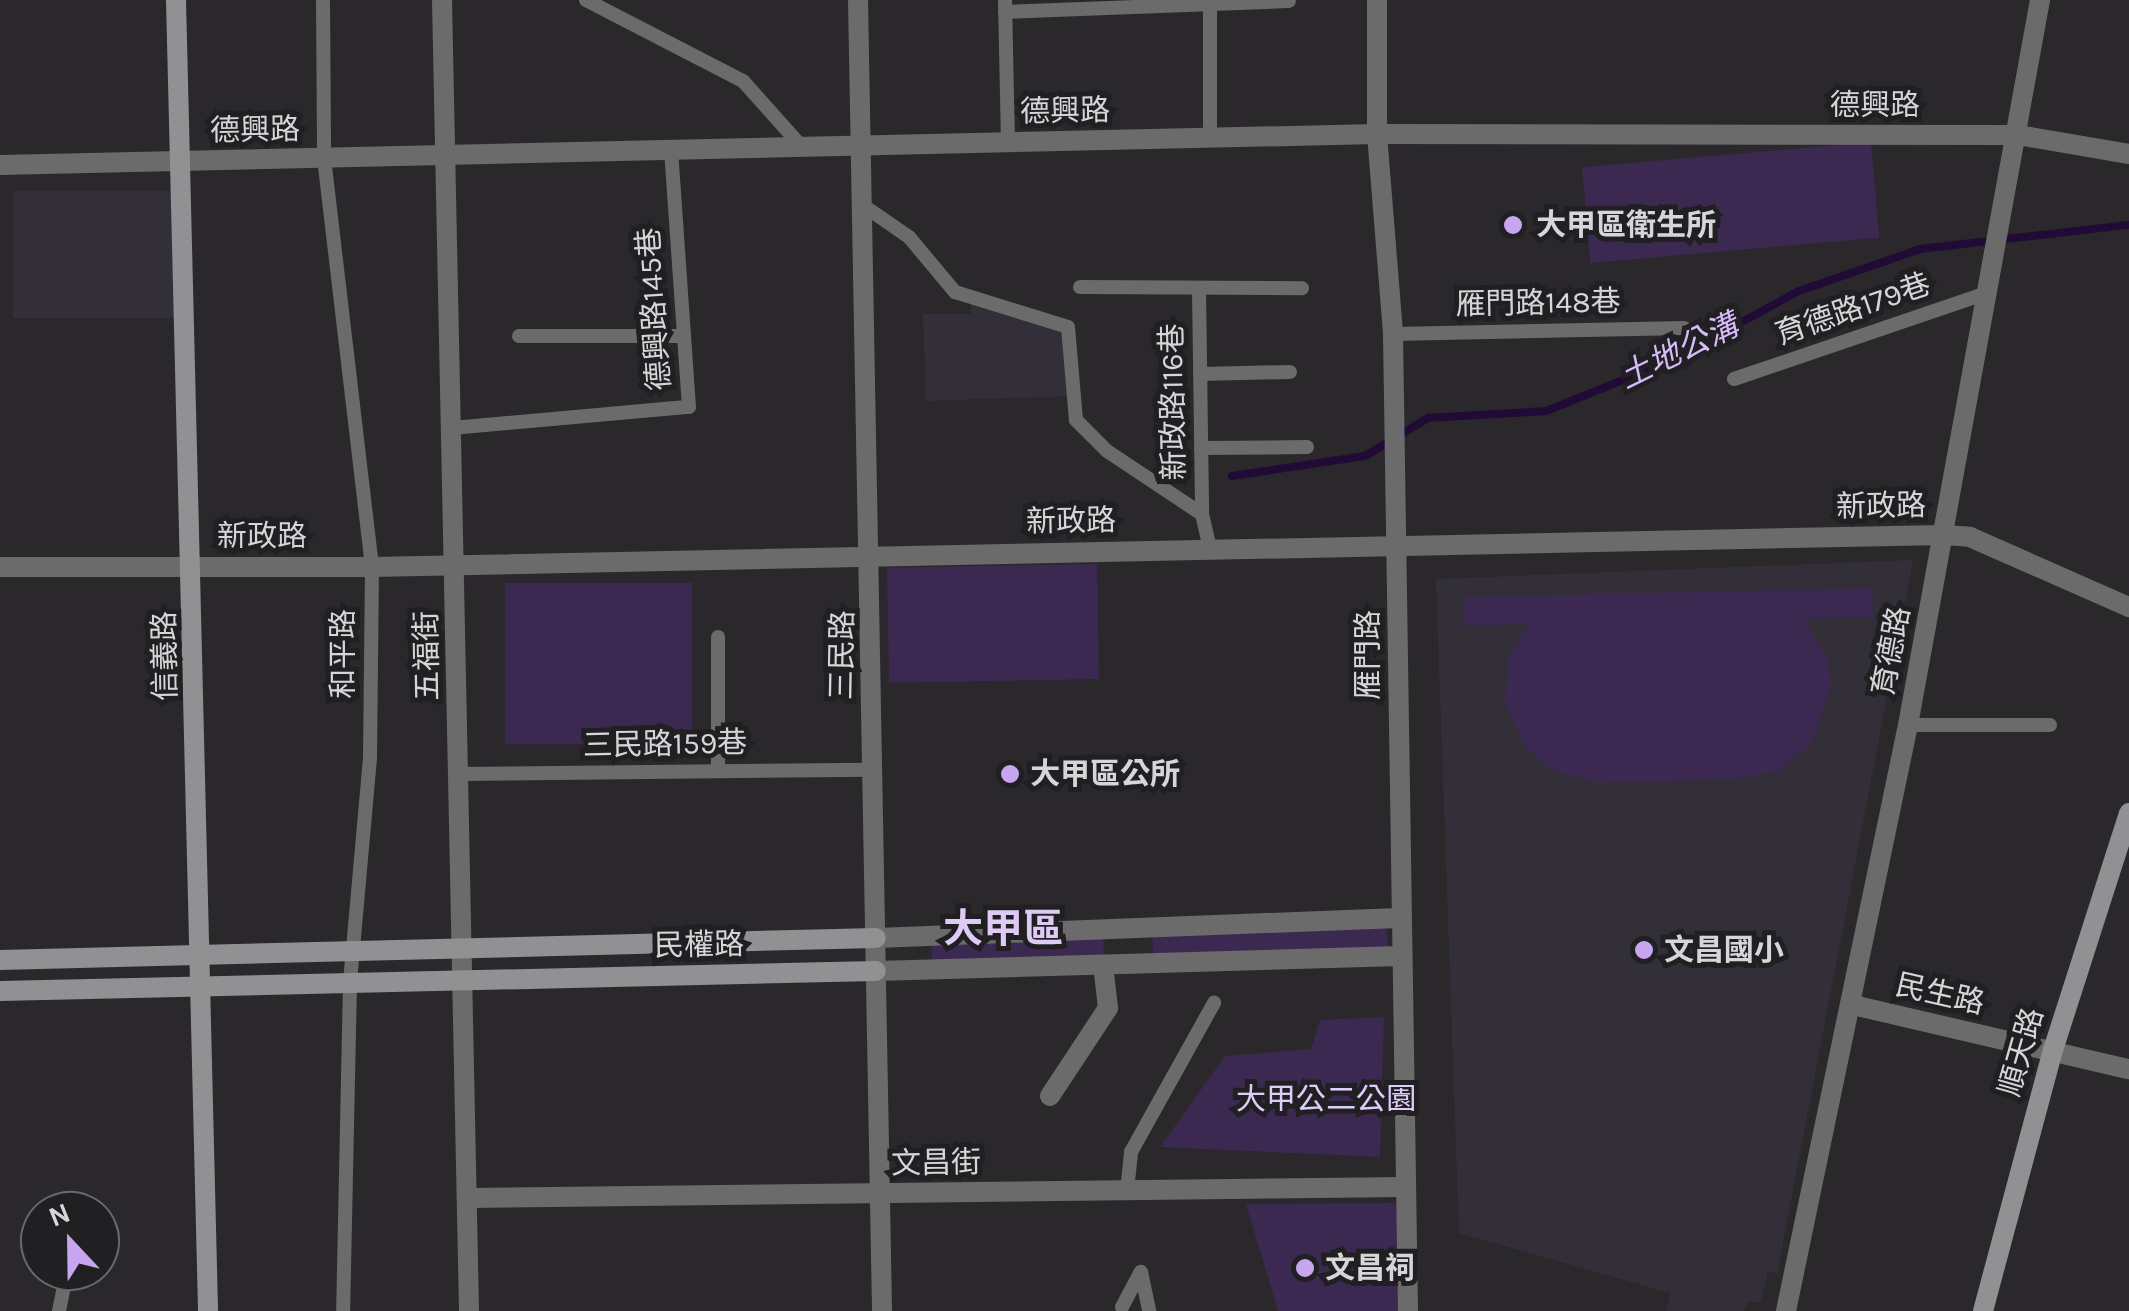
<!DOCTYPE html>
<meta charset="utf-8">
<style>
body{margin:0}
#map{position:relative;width:2129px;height:1311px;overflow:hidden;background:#2a282b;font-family:Karla,"Noto Sans TC",sans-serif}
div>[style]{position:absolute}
.built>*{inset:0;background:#332f38;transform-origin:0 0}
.green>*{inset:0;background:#3c2951;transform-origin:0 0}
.stream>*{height:8px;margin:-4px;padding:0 4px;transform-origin:4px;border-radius:4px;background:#220a36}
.lane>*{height:14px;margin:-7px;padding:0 7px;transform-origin:7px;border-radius:7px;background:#6b6b6c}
.street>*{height:20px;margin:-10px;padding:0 10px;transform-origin:10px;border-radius:10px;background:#6b6b6c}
.secondary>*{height:20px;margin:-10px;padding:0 10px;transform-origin:10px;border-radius:10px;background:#919092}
.dots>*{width:28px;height:28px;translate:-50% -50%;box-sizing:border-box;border:5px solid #201f22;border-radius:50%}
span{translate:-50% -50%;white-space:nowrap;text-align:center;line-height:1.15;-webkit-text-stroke:10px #201f22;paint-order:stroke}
.street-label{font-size:30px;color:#d6d6d8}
.poi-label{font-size:30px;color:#d6d6d8;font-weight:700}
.left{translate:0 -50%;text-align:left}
.park-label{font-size:30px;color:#e0ccfb}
.water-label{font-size:32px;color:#d6bbf9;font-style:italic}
.district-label{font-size:40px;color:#ddcbf5;font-weight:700}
.north{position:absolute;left:20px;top:1191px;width:100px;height:100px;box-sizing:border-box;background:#201f22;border:2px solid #69686b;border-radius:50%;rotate:338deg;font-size:28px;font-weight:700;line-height:40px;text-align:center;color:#d6d6d8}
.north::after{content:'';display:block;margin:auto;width:35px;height:45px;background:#c7a6ef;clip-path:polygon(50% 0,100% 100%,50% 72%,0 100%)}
</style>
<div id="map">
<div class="built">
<i style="left:180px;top:191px;width:127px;height:167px;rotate:90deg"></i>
<i style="clip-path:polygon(971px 303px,1067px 331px,1072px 396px,926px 401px,923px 314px,971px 314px)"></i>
<i style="clip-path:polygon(1913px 560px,1777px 1274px,1768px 1271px,1761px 1303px,1748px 1301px,1744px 1311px,1666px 1311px,1670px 1293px,1459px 1233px,1436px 579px)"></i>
</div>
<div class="green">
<i style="left:1871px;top:142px;width:96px;height:290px;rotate:85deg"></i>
<i style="left:1097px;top:564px;width:115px;height:210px;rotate:89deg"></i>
<i style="left:505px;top:583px;width:187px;height:161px"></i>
<i style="clip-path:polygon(1872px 588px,1873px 617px,1803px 619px,1826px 655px,1831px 684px,1813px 741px,1781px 770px,1733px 780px,1596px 782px,1550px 769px,1526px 748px,1505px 704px,1509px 657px,1529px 624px,1463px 626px,1463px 597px)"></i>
<i style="left:1387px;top:924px;width:23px;height:235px;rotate:88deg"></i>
<i style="left:1103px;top:934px;width:24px;height:172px;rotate:88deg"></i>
<i style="clip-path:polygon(1384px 1017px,1380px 1157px,1160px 1147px,1225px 1056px,1311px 1049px,1320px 1020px)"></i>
<i style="clip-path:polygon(1403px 1203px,1405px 1311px,1278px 1311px,1246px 1204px)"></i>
</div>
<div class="stream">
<i style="left:1232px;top:476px;width:134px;rotate:-8.6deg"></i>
<i style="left:1365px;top:456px;width:74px;rotate:-31.1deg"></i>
<i style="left:1428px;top:418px;width:118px;rotate:-3.4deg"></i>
<i style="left:1546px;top:411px;width:131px;rotate:-21.9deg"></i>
<i style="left:1668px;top:362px;width:149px;rotate:-28.5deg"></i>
<i style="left:1799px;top:291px;width:128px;rotate:-19.1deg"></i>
<i style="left:1920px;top:249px;width:210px;rotate:-6.6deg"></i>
</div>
<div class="lane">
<i style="left:323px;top:0;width:158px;rotate:89.6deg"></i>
<i style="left:324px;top:158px;width:412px;rotate:83.3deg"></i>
<i style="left:372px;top:567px;width:191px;rotate:90.6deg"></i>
<i style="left:370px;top:758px;width:226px;rotate:95.1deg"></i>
<i style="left:350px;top:983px;width:328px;rotate:91.2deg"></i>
<i style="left:586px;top:0;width:177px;rotate:27.3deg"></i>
<i style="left:743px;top:81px;width:89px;rotate:48.2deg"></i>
<i style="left:1005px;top:0;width:143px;rotate:88.8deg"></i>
<i style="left:1210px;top:0;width:138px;rotate:90deg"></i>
<i style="left:1005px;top:12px;width:284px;rotate:-2.2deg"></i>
<i style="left:864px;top:206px;width:55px;rotate:34.6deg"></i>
<i style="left:909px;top:237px;width:72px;rotate:50.1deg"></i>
<i style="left:955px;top:292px;width:118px;rotate:17.2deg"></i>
<i style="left:1068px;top:327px;width:93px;rotate:85.1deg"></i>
<i style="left:1076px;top:420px;width:44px;rotate:45deg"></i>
<i style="left:1107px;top:451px;width:114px;rotate:33.6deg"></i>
<i style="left:1202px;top:514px;width:36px;rotate:77deg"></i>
<i style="left:1080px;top:287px;width:222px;rotate:0.3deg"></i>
<i style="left:1199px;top:289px;width:225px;rotate:89.2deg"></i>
<i style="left:1393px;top:334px;width:291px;rotate:-1.2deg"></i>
<i style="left:519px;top:336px;width:165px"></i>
<i style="left:1200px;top:374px;width:90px;rotate:-1.3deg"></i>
<i style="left:1734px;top:379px;width:269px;rotate:-18.8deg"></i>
<i style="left:452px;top:428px;width:238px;rotate:-5.1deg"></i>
<i style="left:689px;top:407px;width:258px;rotate:-94deg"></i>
<i style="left:1201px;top:448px;width:106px;rotate:-0.5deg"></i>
<i style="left:718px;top:637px;width:134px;rotate:90deg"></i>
<i style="left:1908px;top:725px;width:142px"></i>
<i style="left:459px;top:774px;width:412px;rotate:-0.6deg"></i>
<i style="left:1127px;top:1191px;width:39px;rotate:-84deg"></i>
<i style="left:1131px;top:1152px;width:171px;rotate:-60.9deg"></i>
<i style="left:1122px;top:1307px;width:40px;rotate:-62deg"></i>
<i style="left:1141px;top:1272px;width:40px;rotate:78deg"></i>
<i style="left:59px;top:1311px;width:41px;rotate:-78.7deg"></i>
</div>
<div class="street">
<i style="left:442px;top:0;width:1311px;rotate:88.82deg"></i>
<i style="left:858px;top:0;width:1311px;rotate:88.95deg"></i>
<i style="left:1377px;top:0;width:134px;rotate:90deg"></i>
<i style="left:1377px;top:134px;width:201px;rotate:85.4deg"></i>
<i style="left:1393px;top:334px;width:977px;rotate:89.12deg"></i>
<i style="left:0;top:165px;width:1377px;rotate:-1.29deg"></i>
<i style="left:1377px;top:134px;width:641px;rotate:0.09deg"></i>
<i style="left:2018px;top:135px;width:113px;rotate:9.7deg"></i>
<i style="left:0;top:567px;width:372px"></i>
<i style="left:372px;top:567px;width:1572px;rotate:-1.17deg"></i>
<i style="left:1944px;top:535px;width:26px;rotate:4deg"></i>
<i style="left:1970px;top:537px;width:174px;rotate:23.8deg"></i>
<i style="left:876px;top:938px;width:523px;rotate:-2.19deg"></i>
<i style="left:876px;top:971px;width:524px;rotate:-1.64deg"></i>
<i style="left:1853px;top:1005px;width:283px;rotate:13.1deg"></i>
<i style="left:1050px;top:1096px;width:105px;rotate:-56.6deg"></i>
<i style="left:1108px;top:1008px;width:43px;rotate:-96.6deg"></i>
<i style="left:467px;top:1198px;width:938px;rotate:-0.67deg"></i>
<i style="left:1786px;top:1311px;width:599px;rotate:-78.24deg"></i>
<i style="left:1908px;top:725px;width:737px;rotate:-79.68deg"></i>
</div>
<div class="secondary">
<i style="left:176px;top:0;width:1311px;rotate:88.6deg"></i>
<i style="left:0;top:960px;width:876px;rotate:-1.44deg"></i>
<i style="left:0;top:991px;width:876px;rotate:-1.31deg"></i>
<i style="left:1983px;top:1311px;width:270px;rotate:-75deg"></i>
<i style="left:2053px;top:1050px;width:249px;rotate:-72.2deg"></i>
</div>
<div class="dots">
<i style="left:1513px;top:225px;background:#c7a6ef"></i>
<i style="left:1010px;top:774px;background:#c7a6ef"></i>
<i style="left:1644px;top:950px;background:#c7a6ef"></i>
<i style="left:1305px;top:1268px;background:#c7a6ef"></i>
</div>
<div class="street-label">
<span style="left:1875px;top:105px">德興路</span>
<span style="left:1065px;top:111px;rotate:-1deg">德興路</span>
<span style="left:255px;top:130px;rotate:-1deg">德興路</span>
<span style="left:1538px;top:303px;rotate:-1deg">雁門路148巷</span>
<span style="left:654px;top:309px;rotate:-94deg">德興路145巷</span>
<span style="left:1853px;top:309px;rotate:-19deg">育德路179巷</span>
<span style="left:1173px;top:402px;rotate:-91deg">新政路116巷</span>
<span style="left:1881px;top:506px;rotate:-1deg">新政路</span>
<span style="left:1071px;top:521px;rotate:-1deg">新政路</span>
<span style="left:262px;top:536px">新政路</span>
<span style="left:1891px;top:651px;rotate:-79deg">育德路</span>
<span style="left:343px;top:654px;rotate:-90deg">和平路</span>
<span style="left:842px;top:655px;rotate:-89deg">三民路</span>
<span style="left:1368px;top:655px;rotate:-90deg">雁門路</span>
<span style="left:165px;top:656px;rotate:-91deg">信義路</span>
<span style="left:427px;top:656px;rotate:-91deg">五福街</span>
<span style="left:665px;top:744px;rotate:-1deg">三民路159巷</span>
<span style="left:699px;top:945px;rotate:-1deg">民權路</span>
<span style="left:1940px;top:994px;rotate:13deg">民生路</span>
<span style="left:2021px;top:1052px;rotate:-74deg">順天路</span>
<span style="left:936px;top:1163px;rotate:-1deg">文昌街</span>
</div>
<div class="poi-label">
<span class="left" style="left:1536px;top:225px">大甲區衛生所</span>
<span class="left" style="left:1030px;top:774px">大甲區公所</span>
<span class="left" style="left:1664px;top:950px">文昌國小</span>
<span class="left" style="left:1325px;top:1268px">文昌祠</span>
</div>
<div class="park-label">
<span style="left:1326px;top:1099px">大甲公二公園</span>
</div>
<div class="water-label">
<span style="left:1679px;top:352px;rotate:-26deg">土地公溝</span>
</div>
<div class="district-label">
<span style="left:1003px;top:929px">大甲區</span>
</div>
<div class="north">N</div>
</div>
